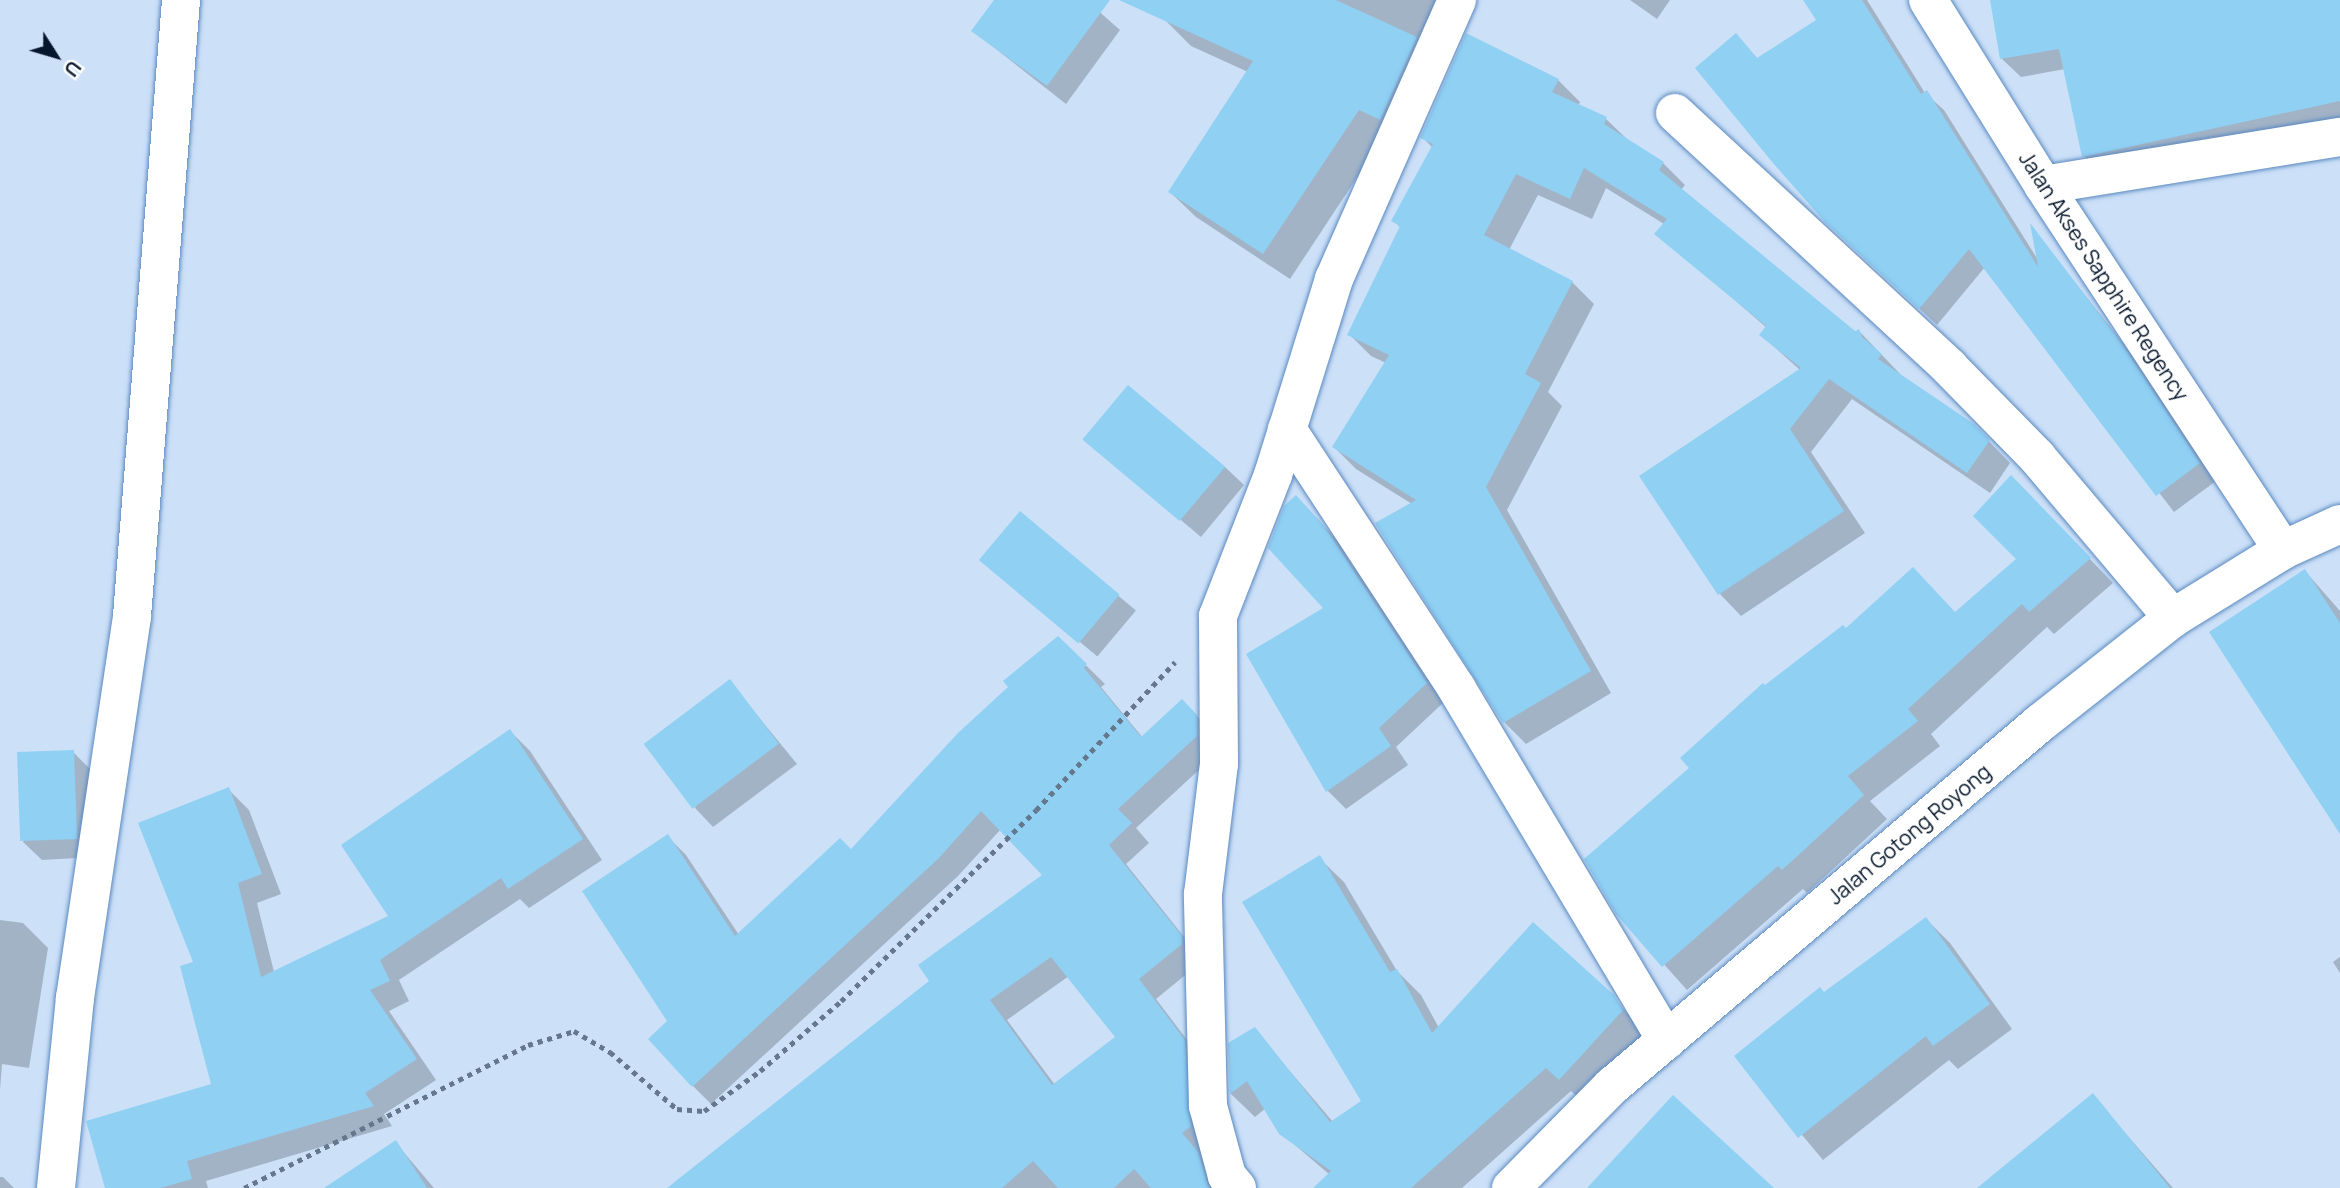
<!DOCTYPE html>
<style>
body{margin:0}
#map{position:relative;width:2340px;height:1188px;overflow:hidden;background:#cce0f8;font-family:Manrope,sans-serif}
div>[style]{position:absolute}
.shadow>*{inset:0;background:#0003;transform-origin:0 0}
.building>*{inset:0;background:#8fd0f3;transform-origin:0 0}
.path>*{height:4.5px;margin-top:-2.25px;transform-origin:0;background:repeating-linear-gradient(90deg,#64778d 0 5px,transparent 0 10px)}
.roads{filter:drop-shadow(0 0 2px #5a89c0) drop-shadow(0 0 2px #5a89c0)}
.minor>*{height:38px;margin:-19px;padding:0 19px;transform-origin:19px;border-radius:19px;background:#fff}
span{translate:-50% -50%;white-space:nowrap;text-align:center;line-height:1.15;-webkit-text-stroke:5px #fff;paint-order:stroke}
.street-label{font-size:21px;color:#05172c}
.north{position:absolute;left:21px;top:21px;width:70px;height:70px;-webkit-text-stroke:5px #fff;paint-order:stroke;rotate:127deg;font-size:19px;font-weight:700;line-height:28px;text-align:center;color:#05172c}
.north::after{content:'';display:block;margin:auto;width:24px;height:32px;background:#05172c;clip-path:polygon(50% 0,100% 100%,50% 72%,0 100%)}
</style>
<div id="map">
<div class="shadow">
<i style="clip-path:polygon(996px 0,1086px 0,1120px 30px,1066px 104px,973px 31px)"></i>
<i style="clip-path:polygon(1175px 0,1450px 0,1385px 135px,1290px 279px,1196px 217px,1170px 192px,1248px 72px,1191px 46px,1165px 20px)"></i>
<i style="clip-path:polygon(1630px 0,1670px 0,1657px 19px)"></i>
<i style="clip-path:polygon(1805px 0,1867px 0,1925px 93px,1944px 110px,2038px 260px,2032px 228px,2137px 361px,2216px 481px,2174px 512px,1985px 267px,1937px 325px,1845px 239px,1736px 36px,1758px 59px,1818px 20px)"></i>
<i style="clip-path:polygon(1991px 0,2340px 0,2340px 123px,2102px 174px,2084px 156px,2065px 69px,2021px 77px,2002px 59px)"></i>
<i style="clip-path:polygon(1558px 80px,1580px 102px,1578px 106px,1606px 119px,1628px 140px,1663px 163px,1685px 185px,1681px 190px,1855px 334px,1859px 331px,1903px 377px,1973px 425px,2010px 463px,1990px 493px,1852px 399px,1811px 452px,1865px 533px,1741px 616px,1720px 594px,1800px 370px,1761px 335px,1767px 328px,1657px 233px,1664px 224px,1606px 188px,1592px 219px,1538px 195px,1509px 250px,1572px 282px,1594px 304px,1548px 392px,1562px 406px,1507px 510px,1611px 693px,1526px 744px,1504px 722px,1412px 504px,1356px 469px,1334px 447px,1386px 363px,1371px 356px,1349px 334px,1401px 228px,1394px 221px,1433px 148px,1422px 137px)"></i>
<i style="clip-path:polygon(1085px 439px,1225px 467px,1244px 485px,1201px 537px)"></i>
<i style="clip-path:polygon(2034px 501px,2113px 583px,2054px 634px,2047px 627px,1931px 734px,1940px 746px,1870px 801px,1887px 819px,1807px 893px,1803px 889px,1687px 990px,1618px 913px,1692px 768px,1765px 688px,1846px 630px,1956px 614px,2018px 559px)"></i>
<i style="left:1021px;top:514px;width:150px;height:60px;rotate:40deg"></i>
<i style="clip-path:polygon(1315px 516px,1343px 547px,1444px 702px,1396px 747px,1408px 765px,1346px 809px,1328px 791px,1326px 609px)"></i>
<i style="clip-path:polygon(2305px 571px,2340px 611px,2340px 825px)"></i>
<i style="clip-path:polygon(evenodd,1058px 638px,1105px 684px,1101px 687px,1143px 738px,1182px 701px,1201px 720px,1215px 755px,1136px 828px,1149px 843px,1126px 864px,1200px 957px,1200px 963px,1156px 999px,1203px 1061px,1209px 1145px,1200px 1153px,1216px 1173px,1221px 1188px,670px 1188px,932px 982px,1045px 876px,1001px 829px,958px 876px,711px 1104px,693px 1086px,669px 1021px,668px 837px,686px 855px,739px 935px,851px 852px,1058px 638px,1069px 976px,1117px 1037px,1055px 1085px,1007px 1020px,1069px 976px)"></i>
<i style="clip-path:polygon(730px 682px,797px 764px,713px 827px,695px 808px)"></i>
<i style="clip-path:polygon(510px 731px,530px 751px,602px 860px,529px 908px,520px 899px,399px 980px,409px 1001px,389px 1011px,436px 1080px,384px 1114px,392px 1126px,206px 1181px,208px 1188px,107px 1188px,213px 1085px,195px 963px,228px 789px,249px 810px,281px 894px,257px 903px,274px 972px,391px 917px)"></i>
<i style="clip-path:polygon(73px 752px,92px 771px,95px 857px,42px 860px,23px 842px)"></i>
<i style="clip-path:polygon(1319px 858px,1344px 882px,1397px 971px,1421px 995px,1439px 1028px,1613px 997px,1646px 1035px,1584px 1103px,1571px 1091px,1462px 1188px,1332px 1188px,1330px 1175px,1281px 1133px,1266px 1108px,1255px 1117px,1231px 1094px,1230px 1044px,1254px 1029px,1333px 1122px,1363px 1101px)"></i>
<i style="clip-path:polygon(1926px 919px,1950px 943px,2012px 1029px,1958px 1069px,1949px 1060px,1823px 1160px,1736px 1056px)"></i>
<i style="clip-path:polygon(0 920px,23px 923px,48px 948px,29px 1068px,2px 1064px,0 1090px)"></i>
<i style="clip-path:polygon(2340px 957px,2340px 973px,2333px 962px)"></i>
<i style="clip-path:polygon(2092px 1095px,2173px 1188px,2005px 1188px)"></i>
<i style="clip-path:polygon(395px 1142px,434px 1188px,327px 1188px)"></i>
<i style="clip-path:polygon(0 1177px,3px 1177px,14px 1188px,0 1188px)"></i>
</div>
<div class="building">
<i style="clip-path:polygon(994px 0,1110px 0,1047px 86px,971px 31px)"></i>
<i style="clip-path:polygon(1119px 0,1336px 0,1417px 37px,1380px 120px,1359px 110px,1263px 254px,1168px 192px,1253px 61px)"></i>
<i style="clip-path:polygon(1803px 0,1862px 0,1921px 94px,1927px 90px,2038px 267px,2030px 223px,2120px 341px,2200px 463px,2156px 496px,1969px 249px,1919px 309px,1825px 222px,1773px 163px,1695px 68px,1736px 33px,1757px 58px,1816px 20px)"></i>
<i style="clip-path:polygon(1990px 0,2340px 0,2340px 101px,2082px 157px,2059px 49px,2000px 59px)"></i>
<i style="clip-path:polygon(1466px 33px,1559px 79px,1552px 92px,1607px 117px,1604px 124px,1664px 162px,1659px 170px,1855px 331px,1859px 329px,1862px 337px,1882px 354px,1878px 359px,1974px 424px,1990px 440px,1967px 473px,1829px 379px,1790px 429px,1844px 511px,1718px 595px,1639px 476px,1801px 368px,1759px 335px,1766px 326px,1654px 234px,1667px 219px,1584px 168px,1570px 199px,1516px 174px,1484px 235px,1573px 281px,1525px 374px,1541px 383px,1486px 487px,1591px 671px,1503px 723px,1375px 523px,1416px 500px,1332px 447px,1389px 355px,1347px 335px,1400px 226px,1391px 221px,1433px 144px,1420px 138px)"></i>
<i style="left:1128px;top:385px;width:127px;height:71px;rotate:40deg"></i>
<i style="clip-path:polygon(2011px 475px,2091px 558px,2029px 612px,2022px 604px,1908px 709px,1918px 721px,1848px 776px,1864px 795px,1782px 870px,1778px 866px,1662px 967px,1616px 914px,1584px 859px,1689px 768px,1680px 758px,1763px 683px,1765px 685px,1843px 625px,1846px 628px,1913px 567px,1955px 612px,2016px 559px,1973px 516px)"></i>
<i style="clip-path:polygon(1296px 495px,1324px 526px,1427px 683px,1379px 728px,1391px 746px,1326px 792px,1246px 654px,1323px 608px,1268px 548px,1284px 506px)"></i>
<i style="left:1020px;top:511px;width:130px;height:64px;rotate:40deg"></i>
<i style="clip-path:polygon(2305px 569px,2340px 623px,2340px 834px,2209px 632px)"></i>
<i style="clip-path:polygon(evenodd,1058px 636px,1087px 664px,1084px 668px,1141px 737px,1182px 699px,1197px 715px,1197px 736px,1118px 809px,1132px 823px,1109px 845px,1182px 936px,1182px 944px,1139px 979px,1185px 1040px,1191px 1126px,1182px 1133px,1198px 1152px,1209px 1188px,1151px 1188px,1134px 1169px,1114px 1188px,1058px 1188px,1033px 1161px,1002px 1188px,667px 1188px,929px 981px,918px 965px,1042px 875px,981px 811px,939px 858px,692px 1087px,648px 1039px,667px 1021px,582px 891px,668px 834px,735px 936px,840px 838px,851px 849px,958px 733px,1008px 687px,1003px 681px,1058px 636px,1051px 957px,1115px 1037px,1052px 1085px,990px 1000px,1051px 957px)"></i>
<i style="left:730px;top:679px;width:81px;height:108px;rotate:53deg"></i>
<i style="clip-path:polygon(510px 729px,583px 839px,508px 889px,501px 878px,380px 960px,390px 981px,370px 990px,417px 1059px,365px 1093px,374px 1106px,187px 1161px,192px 1179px,160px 1188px,105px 1188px,86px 1121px,211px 1084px,180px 966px,193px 962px,138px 823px,229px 787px,262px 874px,238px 883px,261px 977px,388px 916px,341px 845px)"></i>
<i style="left:74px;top:750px;width:89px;height:57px;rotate:88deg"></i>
<i style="clip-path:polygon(1320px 855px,1390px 972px,1397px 969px,1432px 1033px,1533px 922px,1614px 995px,1623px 1010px,1559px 1080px,1546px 1068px,1411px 1188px,1313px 1188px,1331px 1171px,1279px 1134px,1247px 1081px,1230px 1094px,1228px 1043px,1255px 1027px,1330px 1122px,1361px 1101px,1242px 902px)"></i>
<i style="clip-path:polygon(1926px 917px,1990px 1004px,1933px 1046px,1926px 1036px,1798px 1138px,1734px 1056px,1820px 987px,1824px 992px)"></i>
<i style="clip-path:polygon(2093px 1093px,2170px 1188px,1977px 1188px)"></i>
<i style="clip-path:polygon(1673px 1095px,1774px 1188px,1587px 1188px)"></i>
<i style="clip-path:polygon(396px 1140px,427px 1188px,324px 1188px)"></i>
</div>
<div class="path">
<i style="left:244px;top:1188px;width:318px;rotate:-26.7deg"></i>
<i style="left:528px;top:1045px;width:48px;rotate:-16.9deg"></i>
<i style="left:574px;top:1031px;width:42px;rotate:30.3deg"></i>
<i style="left:610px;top:1052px;width:88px;rotate:40.4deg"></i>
<i style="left:677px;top:1109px;width:27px;rotate:4deg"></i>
<i style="left:704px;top:1111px;width:69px;rotate:-35.5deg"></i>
<i style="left:760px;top:1071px;width:107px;rotate:-40.8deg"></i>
<i style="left:841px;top:1001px;width:273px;rotate:-44.4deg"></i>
<i style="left:1036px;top:810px;width:203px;rotate:-46.8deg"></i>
</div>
<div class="roads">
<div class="minor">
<i style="left:1928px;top:0;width:218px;rotate:58.1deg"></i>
<i style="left:2043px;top:185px;width:437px;rotate:56.7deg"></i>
<i style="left:1675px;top:113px;width:374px;rotate:42.8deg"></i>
<i style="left:1949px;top:367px;width:126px;rotate:45.6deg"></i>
<i style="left:2037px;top:457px;width:211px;rotate:49.8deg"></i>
<i style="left:2043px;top:185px;width:301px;rotate:-9.2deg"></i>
<i style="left:1287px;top:429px;width:311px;rotate:56.8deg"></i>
<i style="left:1457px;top:689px;width:409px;rotate:59.2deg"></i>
<i style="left:56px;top:1188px;width:191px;rotate:-84.3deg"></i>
<i style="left:75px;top:998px;width:386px;rotate:-81.5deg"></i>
<i style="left:132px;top:616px;width:618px;rotate:-85.45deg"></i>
<i style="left:1237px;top:1188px;width:16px;rotate:-130deg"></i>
<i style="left:1227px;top:1176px;width:73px;rotate:-105.2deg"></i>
<i style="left:1208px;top:1106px;width:212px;rotate:-91.4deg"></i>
<i style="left:1203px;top:894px;width:131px;rotate:-83deg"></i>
<i style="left:1219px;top:764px;width:148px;rotate:-90.4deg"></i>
<i style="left:1218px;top:616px;width:151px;rotate:-68.7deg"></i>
<i style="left:1273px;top:475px;width:205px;rotate:-72.7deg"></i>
<i style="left:1334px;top:279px;width:305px;rotate:-66.2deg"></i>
<i style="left:1511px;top:1188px;width:144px;rotate:-45.3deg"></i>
<i style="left:1612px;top:1086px;width:561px;rotate:-40.3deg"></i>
<i style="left:2040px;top:723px;width:169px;rotate:-38.3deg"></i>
<i style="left:2173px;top:618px;width:129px;rotate:-31.7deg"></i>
<i style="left:2283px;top:550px;width:63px;rotate:-24.5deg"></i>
</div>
</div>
<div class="street-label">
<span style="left:2104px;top:276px;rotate:57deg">Jalan Akses Sapphire Regency</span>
<span style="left:1909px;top:834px;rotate:-40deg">Jalan Gotong Royong</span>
</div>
<div class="north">U</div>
</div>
